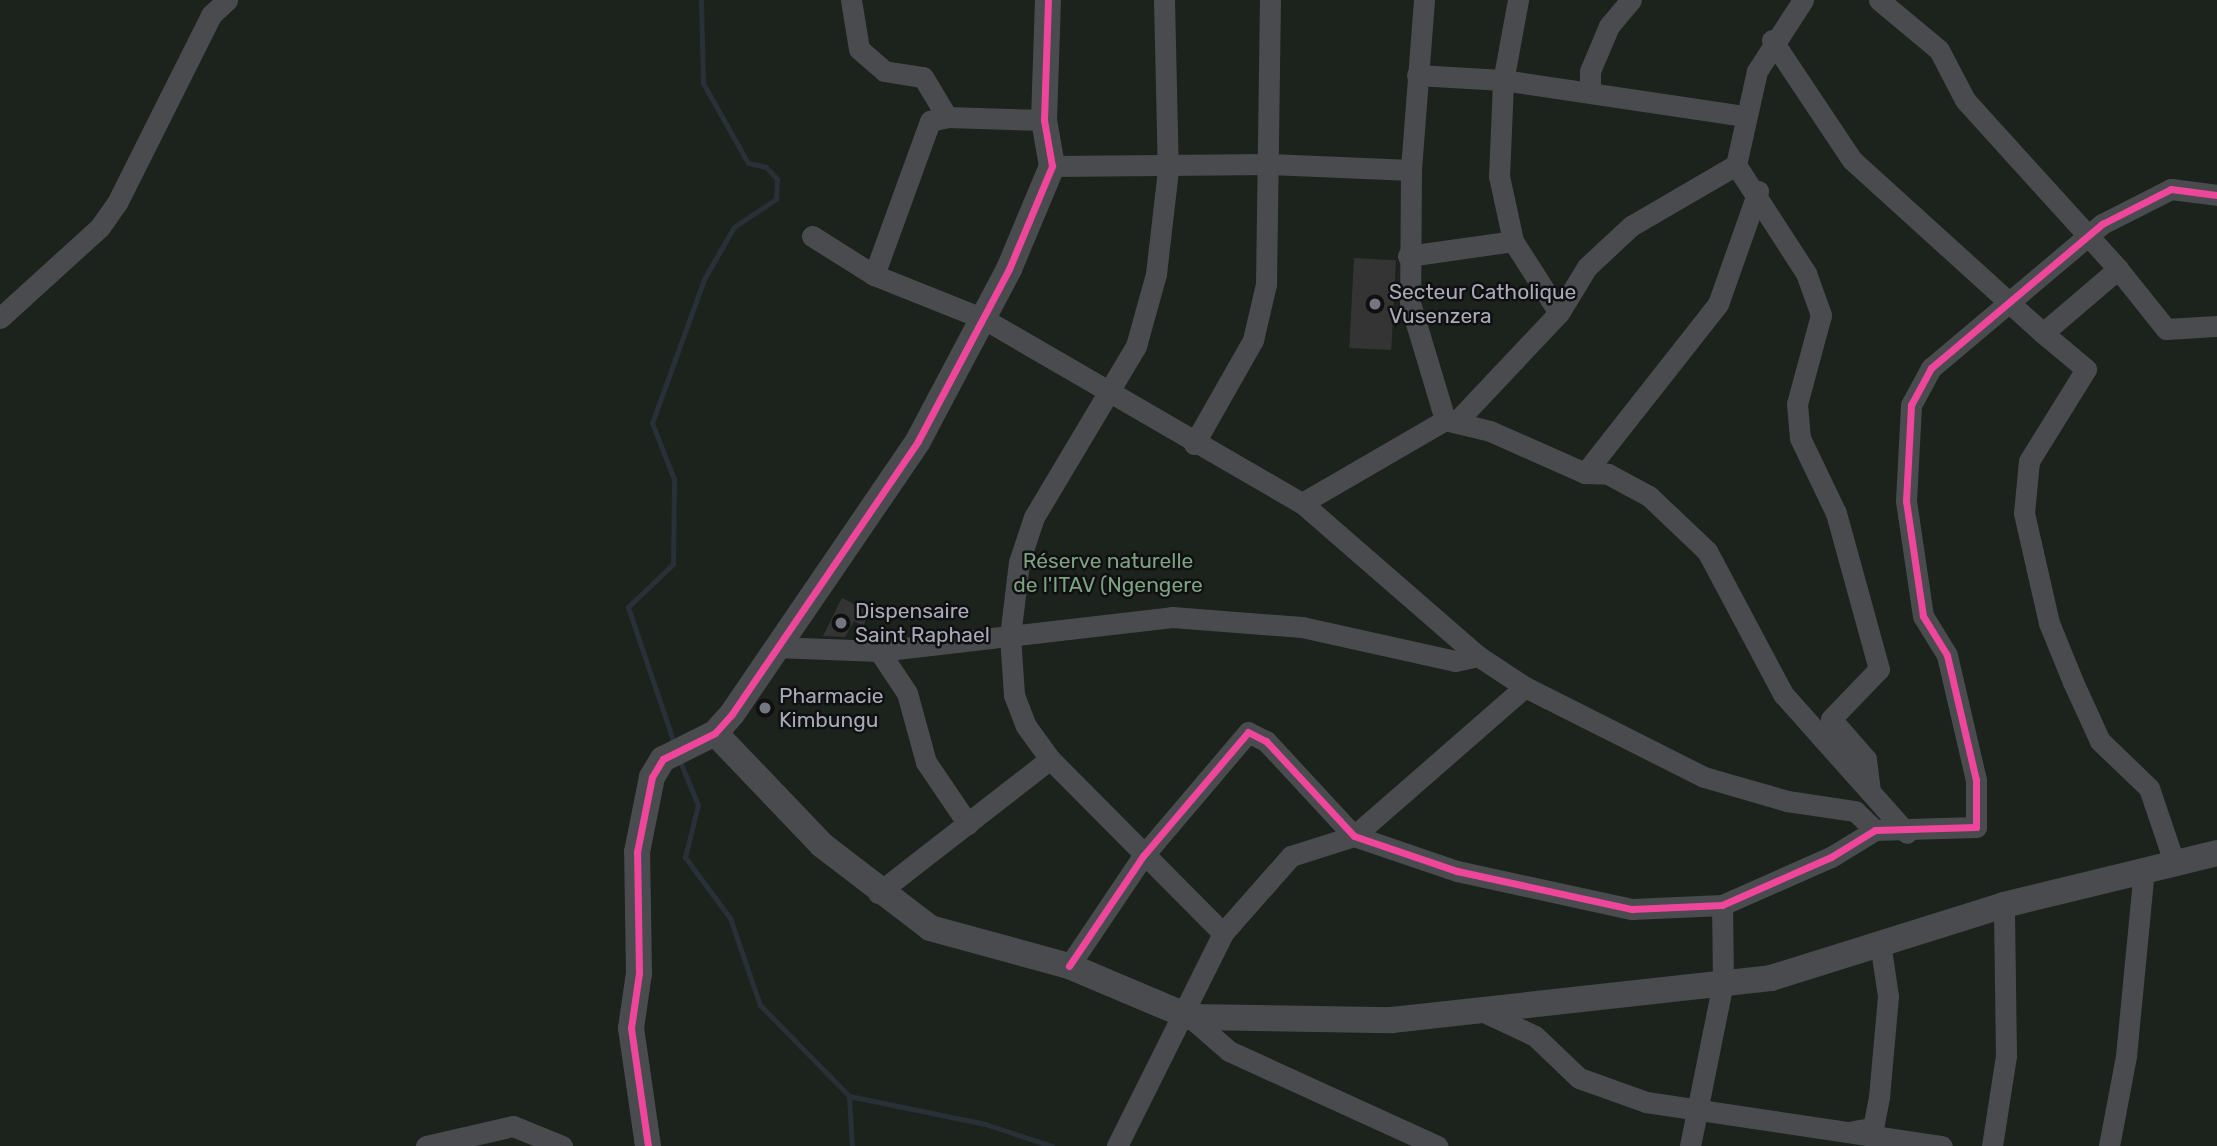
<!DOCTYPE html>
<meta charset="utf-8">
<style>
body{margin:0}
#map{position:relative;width:2217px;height:1146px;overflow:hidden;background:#161616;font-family:Rubik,sans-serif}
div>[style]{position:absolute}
.green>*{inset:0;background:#1c231d;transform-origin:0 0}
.stream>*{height:5px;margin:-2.5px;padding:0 2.5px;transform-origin:2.5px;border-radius:2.5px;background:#293038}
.building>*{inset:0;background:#343435;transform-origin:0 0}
.minor>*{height:21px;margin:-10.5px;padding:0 10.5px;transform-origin:10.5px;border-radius:10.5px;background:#4a4b4f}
.tertiary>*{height:26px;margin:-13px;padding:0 13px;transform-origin:13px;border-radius:13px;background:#4a4b4f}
.cycleway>*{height:7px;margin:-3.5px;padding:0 3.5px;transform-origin:3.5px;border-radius:3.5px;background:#ed469a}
.dots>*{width:19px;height:19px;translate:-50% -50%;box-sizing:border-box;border:4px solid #101012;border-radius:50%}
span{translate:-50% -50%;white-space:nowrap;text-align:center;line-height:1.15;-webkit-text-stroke:5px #101012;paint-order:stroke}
.poi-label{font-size:21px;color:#a7abb7}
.left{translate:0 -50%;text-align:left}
.park-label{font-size:21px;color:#7da281}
</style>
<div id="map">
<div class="green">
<i style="left:0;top:0;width:2217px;height:1146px"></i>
</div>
<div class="stream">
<i style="left:675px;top:746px;width:147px;rotate:-108.7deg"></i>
<i style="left:628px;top:607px;width:62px;rotate:-43.7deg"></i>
<i style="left:673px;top:564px;width:85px;rotate:-89.3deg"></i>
<i style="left:674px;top:479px;width:60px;rotate:-111.4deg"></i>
<i style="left:652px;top:423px;width:153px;rotate:-70.1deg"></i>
<i style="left:704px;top:279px;width:60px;rotate:-60deg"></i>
<i style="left:734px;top:227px;width:50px;rotate:-33.7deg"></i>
<i style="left:776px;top:199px;width:20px;rotate:-87deg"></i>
<i style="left:777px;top:179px;width:16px;rotate:-133deg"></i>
<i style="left:766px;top:167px;width:18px;rotate:-167deg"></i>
<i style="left:748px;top:163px;width:92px;rotate:-119.4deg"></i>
<i style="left:703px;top:83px;width:83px;rotate:-91.4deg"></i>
<i style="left:679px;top:759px;width:50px;rotate:67.6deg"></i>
<i style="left:698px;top:805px;width:54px;rotate:104deg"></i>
<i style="left:685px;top:857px;width:76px;rotate:53.6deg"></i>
<i style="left:730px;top:918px;width:92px;rotate:71deg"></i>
<i style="left:760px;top:1005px;width:127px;rotate:45.6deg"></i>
<i style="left:849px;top:1096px;width:139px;rotate:11.6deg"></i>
<i style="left:985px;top:1124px;width:71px;rotate:18.2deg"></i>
<i style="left:849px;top:1096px;width:50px;rotate:86.6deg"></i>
</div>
<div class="building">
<i style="left:1354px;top:258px;width:42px;height:90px;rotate:3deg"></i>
<i style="clip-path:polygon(842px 598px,870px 612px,863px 626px,854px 621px,845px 637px,823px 636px)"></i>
</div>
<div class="minor">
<i style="left:851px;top:0;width:50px;rotate:80.7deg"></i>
<i style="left:859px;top:49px;width:33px;rotate:41deg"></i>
<i style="left:884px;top:71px;width:39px;rotate:9deg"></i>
<i style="left:923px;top:77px;width:47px;rotate:59deg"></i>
<i style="left:947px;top:117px;width:97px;rotate:1.8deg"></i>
<i style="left:1164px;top:0;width:170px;rotate:88.7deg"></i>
<i style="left:1168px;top:170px;width:105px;rotate:96.6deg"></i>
<i style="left:1156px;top:274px;width:75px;rotate:105.5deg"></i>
<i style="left:1136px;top:346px;width:199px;rotate:120.8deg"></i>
<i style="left:1034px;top:517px;width:47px;rotate:108.4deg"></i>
<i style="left:1019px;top:562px;width:75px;rotate:96.9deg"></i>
<i style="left:1010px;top:636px;width:59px;rotate:86.1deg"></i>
<i style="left:1014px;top:695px;width:33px;rotate:69deg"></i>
<i style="left:1026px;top:726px;width:41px;rotate:54deg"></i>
<i style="left:1050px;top:759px;width:245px;rotate:45.2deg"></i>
<i style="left:1424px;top:0;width:170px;rotate:94.4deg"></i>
<i style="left:1411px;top:170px;width:133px;rotate:90.4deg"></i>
<i style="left:1410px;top:303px;width:122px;rotate:73.3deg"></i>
<i style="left:1518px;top:0;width:83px;rotate:100.4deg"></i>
<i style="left:1503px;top:82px;width:94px;rotate:92.4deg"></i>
<i style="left:1499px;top:176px;width:66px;rotate:77.8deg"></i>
<i style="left:1513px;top:241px;width:85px;rotate:57.4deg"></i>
<i style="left:1803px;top:0;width:85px;rotate:122.9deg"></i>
<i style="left:1757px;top:71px;width:96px;rotate:102.6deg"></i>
<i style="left:1736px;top:165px;width:129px;rotate:57.1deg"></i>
<i style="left:1806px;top:273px;width:45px;rotate:70.3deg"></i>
<i style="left:1821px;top:315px;width:92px;rotate:105.1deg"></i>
<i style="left:1797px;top:404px;width:34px;rotate:85deg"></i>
<i style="left:1800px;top:438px;width:83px;rotate:64.4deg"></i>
<i style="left:1836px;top:513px;width:162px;rotate:74.6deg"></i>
<i style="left:1879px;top:669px;width:69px;rotate:133.8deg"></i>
<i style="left:1831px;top:719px;width:53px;rotate:48.8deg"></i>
<i style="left:1866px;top:759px;width:32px;rotate:83deg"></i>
<i style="left:1879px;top:0;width:78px;rotate:39.8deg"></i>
<i style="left:1939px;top:50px;width:56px;rotate:62.5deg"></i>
<i style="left:1965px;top:100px;width:228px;rotate:47.8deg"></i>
<i style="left:1772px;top:40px;width:144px;rotate:56.3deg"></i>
<i style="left:1852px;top:160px;width:258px;rotate:42.2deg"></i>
<i style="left:1417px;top:75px;width:86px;rotate:3.3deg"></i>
<i style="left:1503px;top:80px;width:243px;rotate:8.5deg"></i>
<i style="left:1590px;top:91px;width:20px;rotate:-90deg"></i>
<i style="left:1590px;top:71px;width:49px;rotate:-67.1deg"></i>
<i style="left:1609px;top:26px;width:34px;rotate:-50deg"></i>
<i style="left:1052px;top:166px;width:218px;rotate:-0.5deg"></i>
<i style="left:1270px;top:164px;width:141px;rotate:2.4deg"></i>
<i style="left:812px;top:236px;width:73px;rotate:32.2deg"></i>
<i style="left:874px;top:275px;width:118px;rotate:21.8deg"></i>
<i style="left:984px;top:319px;width:367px;rotate:30.1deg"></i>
<i style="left:1302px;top:503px;width:233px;rotate:41deg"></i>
<i style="left:1478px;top:656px;width:56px;rotate:33.4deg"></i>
<i style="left:1525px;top:687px;width:200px;rotate:26.7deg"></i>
<i style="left:1704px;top:777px;width:86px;rotate:16.1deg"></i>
<i style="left:1787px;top:801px;width:69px;rotate:8.4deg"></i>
<i style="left:1855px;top:811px;width:28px;rotate:44deg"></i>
<i style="left:1408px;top:256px;width:106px;rotate:-8.1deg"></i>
<i style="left:874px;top:275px;width:164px;rotate:-70deg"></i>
<i style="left:930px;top:121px;width:17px;rotate:-13deg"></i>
<i style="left:0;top:318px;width:135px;rotate:-42.3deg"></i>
<i style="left:100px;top:227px;width:29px;rotate:-55deg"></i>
<i style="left:117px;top:203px;width:210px;rotate:-63.4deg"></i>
<i style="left:211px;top:15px;width:22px;rotate:-43deg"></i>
<i style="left:1458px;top:420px;width:147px;rotate:-46.7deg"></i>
<i style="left:1559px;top:313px;width:54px;rotate:-58.7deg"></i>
<i style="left:1587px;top:267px;width:60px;rotate:-43deg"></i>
<i style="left:1631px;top:226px;width:121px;rotate:-30.2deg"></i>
<i style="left:1194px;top:444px;width:120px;rotate:-60.4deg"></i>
<i style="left:1253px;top:340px;width:57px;rotate:-76.9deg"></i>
<i style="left:1266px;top:284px;width:284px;rotate:-89.2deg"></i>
<i style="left:1585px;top:473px;width:215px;rotate:-51.8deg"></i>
<i style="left:1718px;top:304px;width:120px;rotate:-70.5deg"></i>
<i style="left:1302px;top:503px;width:165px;rotate:-30.1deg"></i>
<i style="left:1445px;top:420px;width:46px;rotate:13.7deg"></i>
<i style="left:1490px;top:431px;width:104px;rotate:23.9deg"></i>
<i style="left:1585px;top:473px;width:23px;rotate:2deg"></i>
<i style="left:1608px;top:474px;width:47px;rotate:28.2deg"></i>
<i style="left:1649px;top:496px;width:80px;rotate:43.5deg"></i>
<i style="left:1707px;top:551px;width:162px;rotate:62deg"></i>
<i style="left:1783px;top:694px;width:186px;rotate:48.3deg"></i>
<i style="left:775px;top:647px;width:104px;rotate:2.2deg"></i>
<i style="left:879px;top:651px;width:295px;rotate:-6.6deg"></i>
<i style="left:1172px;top:617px;width:130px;rotate:4.4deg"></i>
<i style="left:1302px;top:627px;width:157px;rotate:12.5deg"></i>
<i style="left:1455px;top:661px;width:24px;rotate:-12deg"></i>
<i style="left:879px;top:651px;width:50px;rotate:56.3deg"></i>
<i style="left:907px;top:693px;width:72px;rotate:74.6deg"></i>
<i style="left:926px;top:762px;width:75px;rotate:55.9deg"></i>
<i style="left:2173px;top:859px;width:75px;rotate:-108.7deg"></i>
<i style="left:2149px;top:788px;width:68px;rotate:-136.2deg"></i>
<i style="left:2100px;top:741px;width:65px;rotate:-114.6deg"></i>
<i style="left:2073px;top:682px;width:64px;rotate:-112.1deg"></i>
<i style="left:2049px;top:623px;width:113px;rotate:-102.8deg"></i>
<i style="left:2024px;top:513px;width:52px;rotate:-84.5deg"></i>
<i style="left:2029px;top:461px;width:108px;rotate:-58.2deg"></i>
<i style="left:2086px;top:369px;width:56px;rotate:-140.1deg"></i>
<i style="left:2043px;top:333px;width:99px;rotate:-40.5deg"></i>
<i style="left:2118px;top:269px;width:77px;rotate:51.3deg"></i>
<i style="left:2166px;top:329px;width:51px;rotate:-3.4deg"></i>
<i style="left:878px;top:893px;width:218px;rotate:-37.9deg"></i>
<i style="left:1069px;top:966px;width:133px;rotate:-56.1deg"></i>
<i style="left:1143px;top:856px;width:162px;rotate:-49.7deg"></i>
<i style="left:1248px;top:732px;width:20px;rotate:27deg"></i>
<i style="left:1266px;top:741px;width:129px;rotate:47.2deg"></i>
<i style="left:1354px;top:836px;width:109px;rotate:18.8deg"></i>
<i style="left:1457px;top:871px;width:179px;rotate:12.3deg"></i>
<i style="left:1632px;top:909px;width:90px;rotate:-2.5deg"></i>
<i style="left:1722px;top:905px;width:119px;rotate:-23.8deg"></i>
<i style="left:1831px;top:857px;width:52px;rotate:-31.5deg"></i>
<i style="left:1875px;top:830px;width:101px;rotate:-1.7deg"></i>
<i style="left:1976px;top:827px;width:47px;rotate:-90deg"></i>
<i style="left:1976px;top:780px;width:128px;rotate:-103.1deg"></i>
<i style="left:1947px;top:655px;width:46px;rotate:-121.6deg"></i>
<i style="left:1923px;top:616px;width:116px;rotate:-98.4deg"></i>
<i style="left:1906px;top:501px;width:96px;rotate:-87deg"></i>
<i style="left:1911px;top:405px;width:42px;rotate:-61.6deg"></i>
<i style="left:1931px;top:368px;width:224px;rotate:-40.1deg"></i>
<i style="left:2102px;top:224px;width:77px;rotate:-26.9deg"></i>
<i style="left:2171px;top:189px;width:46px;rotate:7.4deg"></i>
<i style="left:1486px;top:1013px;width:54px;rotate:25.1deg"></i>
<i style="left:1535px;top:1036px;width:61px;rotate:43.7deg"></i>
<i style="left:1579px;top:1078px;width:71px;rotate:19.7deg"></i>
<i style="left:1646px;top:1102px;width:299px;rotate:8.5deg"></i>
<i style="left:1190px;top:1017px;width:52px;rotate:41.1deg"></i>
<i style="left:1229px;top:1051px;width:229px;rotate:24.5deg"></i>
<i style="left:1853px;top:1131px;width:20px;rotate:-9deg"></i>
<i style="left:1873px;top:1128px;width:32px;rotate:-79deg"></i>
<i style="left:1879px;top:1097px;width:101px;rotate:-84.9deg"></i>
<i style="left:1888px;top:996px;width:48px;rotate:-98.5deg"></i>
<i style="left:426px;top:1146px;width:89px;rotate:-12.9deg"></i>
<i style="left:513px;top:1126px;width:53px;rotate:22.2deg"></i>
<i style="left:1117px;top:1146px;width:238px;rotate:-63.5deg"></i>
<i style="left:1223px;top:933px;width:103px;rotate:-48.6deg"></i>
<i style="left:1291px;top:856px;width:66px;rotate:-17.6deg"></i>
<i style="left:1354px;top:836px;width:227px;rotate:-41.1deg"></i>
<i style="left:1690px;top:1146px;width:167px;rotate:-78.6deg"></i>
<i style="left:1723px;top:982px;width:77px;rotate:-90.7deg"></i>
<i style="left:1992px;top:1146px;width:91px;rotate:-81.2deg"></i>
<i style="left:2006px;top:1056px;width:151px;rotate:-90.8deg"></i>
<i style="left:2109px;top:1146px;width:92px;rotate:-79.3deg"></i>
<i style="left:2126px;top:1056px;width:188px;rotate:-84.5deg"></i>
</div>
<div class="tertiary">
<i style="left:715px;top:733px;width:155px;rotate:46.3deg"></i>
<i style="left:822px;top:845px;width:136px;rotate:37.5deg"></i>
<i style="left:930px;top:928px;width:144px;rotate:15.3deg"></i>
<i style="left:1069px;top:966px;width:131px;rotate:22.9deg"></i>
<i style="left:1190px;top:1017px;width:202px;rotate:0.9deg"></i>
<i style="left:1392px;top:1020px;width:381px;rotate:-6.3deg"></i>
<i style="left:1771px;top:978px;width:244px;rotate:-17.4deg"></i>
<i style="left:2004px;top:905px;width:219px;rotate:-13.7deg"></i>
<i style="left:648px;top:1146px;width:119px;rotate:-98.2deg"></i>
<i style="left:631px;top:1028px;width:56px;rotate:-81.7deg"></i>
<i style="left:639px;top:973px;width:121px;rotate:-90.9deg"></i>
<i style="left:637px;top:852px;width:76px;rotate:-78.7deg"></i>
<i style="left:652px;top:777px;width:21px;rotate:-59deg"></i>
<i style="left:663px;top:759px;width:58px;rotate:-26.6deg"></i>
<i style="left:715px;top:733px;width:25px;rotate:-48deg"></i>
<i style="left:732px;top:714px;width:330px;rotate:-55.7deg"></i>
<i style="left:918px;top:441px;width:195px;rotate:-62.1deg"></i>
<i style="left:1009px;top:269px;width:112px;rotate:-67.3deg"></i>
<i style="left:1052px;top:166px;width:47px;rotate:-99.9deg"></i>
<i style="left:1044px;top:120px;width:120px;rotate:-88.1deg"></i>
</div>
<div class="cycleway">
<i style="left:1069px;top:966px;width:133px;rotate:-56.1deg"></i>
<i style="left:1143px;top:856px;width:162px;rotate:-49.7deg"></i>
<i style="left:1248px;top:732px;width:20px;rotate:27deg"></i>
<i style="left:1266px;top:741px;width:129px;rotate:47.2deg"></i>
<i style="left:1354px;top:836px;width:109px;rotate:18.8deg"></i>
<i style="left:1457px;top:871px;width:179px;rotate:12.3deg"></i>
<i style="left:1632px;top:909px;width:90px;rotate:-2.5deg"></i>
<i style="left:1722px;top:905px;width:119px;rotate:-23.8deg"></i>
<i style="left:1831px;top:857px;width:52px;rotate:-31.5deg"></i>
<i style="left:1875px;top:830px;width:101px;rotate:-1.7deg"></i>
<i style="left:1976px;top:827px;width:47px;rotate:-90deg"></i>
<i style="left:1976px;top:780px;width:128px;rotate:-103.1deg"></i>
<i style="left:1947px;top:655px;width:46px;rotate:-121.6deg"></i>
<i style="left:1923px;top:616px;width:116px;rotate:-98.4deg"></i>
<i style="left:1906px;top:501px;width:96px;rotate:-87deg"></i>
<i style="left:1911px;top:405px;width:42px;rotate:-61.6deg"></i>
<i style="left:1931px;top:368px;width:224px;rotate:-40.1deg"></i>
<i style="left:2102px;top:224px;width:77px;rotate:-26.9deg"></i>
<i style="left:2171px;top:189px;width:46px;rotate:7.4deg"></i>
<i style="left:648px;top:1146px;width:119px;rotate:-98.2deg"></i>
<i style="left:631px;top:1028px;width:56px;rotate:-81.7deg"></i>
<i style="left:639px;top:973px;width:121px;rotate:-90.9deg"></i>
<i style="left:637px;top:852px;width:76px;rotate:-78.7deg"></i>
<i style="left:652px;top:777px;width:21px;rotate:-59deg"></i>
<i style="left:663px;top:759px;width:58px;rotate:-26.6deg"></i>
<i style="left:715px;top:733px;width:25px;rotate:-48deg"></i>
<i style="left:732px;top:714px;width:330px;rotate:-55.7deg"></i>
<i style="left:918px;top:441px;width:195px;rotate:-62.1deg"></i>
<i style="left:1009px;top:269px;width:112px;rotate:-67.3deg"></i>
<i style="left:1052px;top:166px;width:47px;rotate:-99.9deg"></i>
<i style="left:1044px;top:120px;width:120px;rotate:-88.1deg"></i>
</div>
<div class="dots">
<i style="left:1375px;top:304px;background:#74777f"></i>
<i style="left:841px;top:623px;background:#74777f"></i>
<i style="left:765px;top:708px;background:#74777f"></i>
</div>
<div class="poi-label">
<span class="left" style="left:1389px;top:304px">Secteur Catholique<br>Vusenzera</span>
<span class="left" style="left:855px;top:623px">Dispensaire<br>Saint Raphael</span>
<span class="left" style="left:779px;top:708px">Pharmacie<br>Kimbungu</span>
</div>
<div class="park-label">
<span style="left:1108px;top:573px">Réserve naturelle<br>de l'ITAV (Ngengere</span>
</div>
</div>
